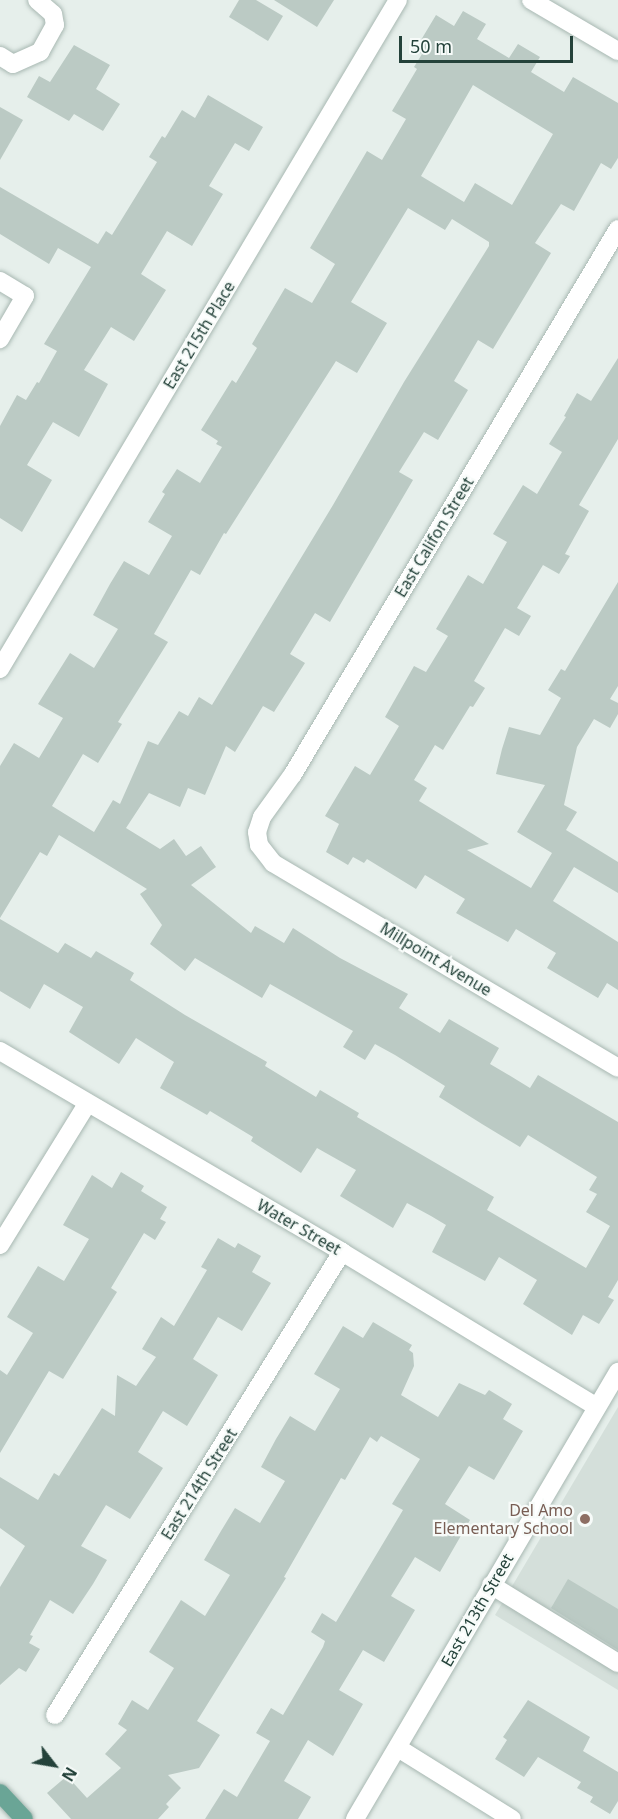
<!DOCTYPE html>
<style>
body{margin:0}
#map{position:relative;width:618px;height:1819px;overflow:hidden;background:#e6efeb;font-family:"Noto Sans",sans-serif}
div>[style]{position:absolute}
.built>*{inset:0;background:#d4dfda}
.building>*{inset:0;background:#bbcac4}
.roads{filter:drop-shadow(0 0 2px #a8b8b2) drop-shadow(0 0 2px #a8b8b2)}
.minor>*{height:18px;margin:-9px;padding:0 9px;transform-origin:9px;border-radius:9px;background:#fff}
.major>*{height:18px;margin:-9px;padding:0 9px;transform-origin:9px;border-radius:9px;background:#6aa596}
.dots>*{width:16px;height:16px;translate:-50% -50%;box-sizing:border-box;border:3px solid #f7fbf9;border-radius:50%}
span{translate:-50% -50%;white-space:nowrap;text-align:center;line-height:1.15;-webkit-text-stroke:4.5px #f7fbf9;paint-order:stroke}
.street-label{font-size:16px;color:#24423a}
.education-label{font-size:16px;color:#785e54}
.right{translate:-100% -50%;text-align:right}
.north{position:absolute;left:24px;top:1735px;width:60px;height:60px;-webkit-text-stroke:4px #f7fbf9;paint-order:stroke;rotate:121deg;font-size:16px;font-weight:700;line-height:24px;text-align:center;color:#24423a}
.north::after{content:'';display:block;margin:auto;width:21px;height:27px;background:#24423a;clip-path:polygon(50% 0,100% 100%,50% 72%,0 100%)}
.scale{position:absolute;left:399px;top:36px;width:174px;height:27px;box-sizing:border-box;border:3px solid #24423a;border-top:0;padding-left:8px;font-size:18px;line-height:21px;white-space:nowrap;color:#24423a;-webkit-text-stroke:4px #f7fbf9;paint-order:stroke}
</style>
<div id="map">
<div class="built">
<i style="clip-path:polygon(618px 1407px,618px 1690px,495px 1615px)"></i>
</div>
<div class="building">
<i style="clip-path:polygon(239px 0,256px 0,283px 16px,268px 41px,229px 17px)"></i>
<i style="clip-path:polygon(274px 0,334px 0,317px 27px)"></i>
<i style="clip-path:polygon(evenodd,463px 11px,486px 24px,477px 39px,509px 58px,518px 44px,540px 57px,531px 72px,564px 92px,573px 77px,618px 103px,618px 158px,611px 169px,601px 163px,574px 211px,561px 204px,535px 243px,551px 253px,493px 349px,478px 340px,454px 381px,468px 390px,438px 440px,424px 432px,399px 472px,413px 480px,330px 622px,315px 613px,290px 654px,305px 663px,274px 712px,263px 706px,235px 752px,226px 746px,205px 795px,188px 788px,180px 807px,149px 793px,126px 828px,160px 849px,174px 839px,186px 856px,201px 846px,216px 867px,191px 885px,251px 933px,255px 926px,284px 943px,293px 928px,340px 958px,408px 994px,399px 1008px,440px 1033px,449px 1019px,499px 1048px,490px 1064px,507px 1074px,530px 1088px,538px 1075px,618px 1122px,618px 1280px,608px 1297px,614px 1300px,599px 1324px,583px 1315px,572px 1335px,523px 1304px,537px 1280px,499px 1257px,485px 1281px,432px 1252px,446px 1225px,431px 1216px,407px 1203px,393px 1228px,340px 1196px,356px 1170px,317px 1148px,301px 1173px,251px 1141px,253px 1137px,210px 1111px,207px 1115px,160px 1088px,174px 1062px,136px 1038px,119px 1064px,69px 1032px,83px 1007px,44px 984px,30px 1009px,0 991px,0 919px,58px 953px,65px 943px,91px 958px,96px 951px,134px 973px,130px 980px,185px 1015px,267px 1062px,265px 1066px,316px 1097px,320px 1090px,359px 1113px,357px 1117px,494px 1197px,487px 1210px,586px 1268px,610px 1226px,586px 1212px,597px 1194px,589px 1190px,597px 1177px,528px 1135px,520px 1147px,482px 1124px,439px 1097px,445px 1086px,395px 1055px,375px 1044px,365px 1060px,343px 1047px,353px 1031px,270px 984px,262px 998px,195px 958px,185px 971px,150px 944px,162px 925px,140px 894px,147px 889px,59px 835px,47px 856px,40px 852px,0 918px,0 766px,14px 743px,39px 758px,63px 718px,38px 704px,70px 653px,94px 668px,118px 629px,93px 615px,110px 584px,124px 561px,149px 575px,172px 536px,148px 522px,165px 494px,162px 492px,177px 469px,200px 483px,222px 447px,216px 444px,218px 441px,201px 430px,232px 380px,236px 383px,257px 348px,252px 344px,285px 288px,312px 303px,335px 264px,310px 248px,367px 151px,382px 160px,406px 119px,392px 111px,417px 69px,414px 67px,422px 54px,415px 50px,436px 15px,454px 26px,463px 11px,473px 85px,553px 134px,512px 205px,475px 183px,464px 202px,421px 176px,473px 85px,463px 11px,408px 208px,445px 230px,452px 219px,489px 242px,489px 246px,404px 382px,333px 505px,212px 705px,199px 697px,188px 716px,179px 711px,158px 745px,148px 741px,120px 804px,113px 800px,94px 832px,52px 806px,83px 754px,98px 763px,122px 724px,118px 722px,168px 642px,154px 634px,191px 570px,200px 575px,224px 533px,226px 534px,336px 361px,357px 373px,387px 323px,351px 302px,408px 208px)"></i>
<i style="clip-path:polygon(74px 45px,110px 65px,96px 89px,120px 104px,103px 131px,74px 114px,69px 121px,27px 97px,39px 76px,50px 82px)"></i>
<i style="clip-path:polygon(208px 95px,263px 127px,249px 151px,235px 143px,209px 186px,223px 194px,192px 246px,167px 231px,141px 274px,166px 290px,134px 341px,111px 327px,84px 370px,108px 384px,79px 437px,53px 422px,27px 465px,52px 480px,22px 532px,0 518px,0 426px,17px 395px,26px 400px,37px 382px,39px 383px,57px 351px,44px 344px,91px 267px,58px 248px,49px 264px,0 234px,0 187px,98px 244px,106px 231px,112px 235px,157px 162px,149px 157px,162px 136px,165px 138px,182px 110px,195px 118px)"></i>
<i style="clip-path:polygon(0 107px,23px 120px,0 160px)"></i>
<i style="clip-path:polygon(618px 358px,618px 439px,579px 505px,589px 511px,565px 554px,570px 556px,559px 574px,543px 565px,517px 608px,531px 616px,519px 636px,505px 628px,474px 681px,485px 688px,473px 707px,470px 706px,443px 750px,435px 745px,414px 780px,427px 788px,419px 801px,489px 844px,467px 850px,531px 888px,552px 853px,517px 832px,545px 785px,496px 774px,502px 749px,509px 727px,540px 735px,561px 698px,548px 690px,561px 669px,565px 671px,618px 582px,618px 686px,610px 699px,618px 703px,618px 714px,610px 728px,594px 719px,577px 747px,564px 805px,577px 812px,566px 830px,618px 862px,618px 893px,574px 867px,553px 901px,618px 942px,618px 990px,607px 983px,598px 998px,547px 968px,556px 953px,516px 929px,508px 942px,456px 913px,465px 899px,425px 875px,416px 889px,367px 859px,364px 863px,353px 857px,348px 865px,326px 852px,339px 824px,325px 816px,355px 766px,370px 775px,399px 726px,385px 717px,414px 666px,426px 672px,448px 636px,436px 629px,468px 575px,483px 584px,507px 542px,493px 534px,523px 485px,537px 494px,562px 452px,549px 444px,566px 417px,564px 416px,577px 393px,591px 401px)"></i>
<i style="clip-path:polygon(121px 1172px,144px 1186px,141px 1191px,167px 1207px,160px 1219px,166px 1222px,155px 1240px,144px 1233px,111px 1288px,117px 1292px,63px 1379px,49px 1371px,0 1453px,0 1370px,7px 1375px,33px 1333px,7px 1317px,38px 1266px,64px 1281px,89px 1239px,63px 1225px,92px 1175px,112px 1188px)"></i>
<i style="clip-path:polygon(218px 1238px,235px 1248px,238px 1243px,261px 1256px,252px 1272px,271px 1283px,242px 1331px,218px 1317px,193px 1359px,218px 1375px,187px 1426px,163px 1411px,138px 1452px,163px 1468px,130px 1519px,106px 1505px,81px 1546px,107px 1560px,93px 1584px,73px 1614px,50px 1600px,30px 1635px,33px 1636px,29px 1643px,40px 1649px,26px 1672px,19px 1668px,0 1685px,0 1587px,25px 1546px,0 1528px,0 1477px,38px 1500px,54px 1473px,59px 1476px,102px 1408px,115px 1416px,117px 1375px,136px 1386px,156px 1357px,142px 1349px,161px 1317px,174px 1326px,207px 1270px,201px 1267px)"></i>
<i style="clip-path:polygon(373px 1322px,412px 1345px,409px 1350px,413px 1353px,414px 1366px,401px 1395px,438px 1417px,459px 1383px,485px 1395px,489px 1390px,512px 1404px,503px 1419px,523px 1431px,494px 1480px,469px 1466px,445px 1504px,470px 1520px,440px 1572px,415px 1557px,391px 1596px,415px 1610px,384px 1662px,363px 1650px,339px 1690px,363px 1704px,333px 1756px,308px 1740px,284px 1781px,311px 1797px,298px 1819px,205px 1819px,224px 1789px,237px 1797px,270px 1741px,256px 1733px,271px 1708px,283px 1715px,323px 1647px,325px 1641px,311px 1632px,322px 1613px,336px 1622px,403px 1510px,392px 1504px,420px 1459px,381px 1436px,377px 1442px,370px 1437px,345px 1480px,341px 1478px,284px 1577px,286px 1578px,197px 1721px,220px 1735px,199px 1768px,168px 1775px,181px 1788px,166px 1804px,169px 1807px,158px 1819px,71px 1819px,47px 1793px,67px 1776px,87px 1798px,121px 1768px,105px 1754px,127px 1730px,118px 1724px,132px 1700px,148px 1710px,174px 1668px,149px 1652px,181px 1600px,205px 1616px,230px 1575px,204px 1560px,221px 1531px,235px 1508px,260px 1523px,285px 1481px,261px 1467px,276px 1439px,290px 1416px,315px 1431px,340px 1389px,314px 1374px,343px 1326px,363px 1338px)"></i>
<i style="clip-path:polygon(568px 1579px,618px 1609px,618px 1650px,551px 1608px)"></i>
<i style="clip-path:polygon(528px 1700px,590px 1737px,583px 1751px,618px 1772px,618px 1801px,610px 1814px,590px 1802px,593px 1797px,577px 1788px,581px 1782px,538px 1757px,524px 1777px,495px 1759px,507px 1740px,503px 1737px)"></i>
</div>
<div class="roads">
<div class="minor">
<i style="left:531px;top:0;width:101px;rotate:30.4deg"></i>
<i style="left:0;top:56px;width:15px;rotate:32deg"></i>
<i style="left:13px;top:64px;width:30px;rotate:-24deg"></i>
<i style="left:40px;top:52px;width:31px;rotate:-61deg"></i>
<i style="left:55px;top:25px;width:11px;rotate:-100deg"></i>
<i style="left:53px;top:14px;width:21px;rotate:-139deg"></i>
<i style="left:618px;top:229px;width:635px;rotate:120.81deg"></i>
<i style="left:293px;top:774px;width:53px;rotate:125.8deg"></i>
<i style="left:262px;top:817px;width:16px;rotate:108deg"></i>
<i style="left:257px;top:832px;width:13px;rotate:81deg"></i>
<i style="left:259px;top:845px;width:23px;rotate:52deg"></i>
<i style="left:273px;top:863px;width:401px;rotate:30.7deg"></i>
<i style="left:0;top:281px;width:29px;rotate:31deg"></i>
<i style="left:25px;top:296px;width:50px;rotate:120.2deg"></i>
<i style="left:0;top:669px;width:778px;rotate:-59.25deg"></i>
<i style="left:0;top:1051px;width:397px;rotate:30.4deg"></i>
<i style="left:342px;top:1252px;width:298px;rotate:31.3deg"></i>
<i style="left:0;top:1245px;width:166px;rotate:-58.3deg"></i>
<i style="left:491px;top:1585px;width:149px;rotate:31.6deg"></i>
<i style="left:55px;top:1715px;width:545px;rotate:-58.21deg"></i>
<i style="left:398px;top:1748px;width:134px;rotate:31.9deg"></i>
<i style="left:355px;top:1819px;width:519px;rotate:-59.53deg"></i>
</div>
<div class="major">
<i style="left:0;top:1793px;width:35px;rotate:47deg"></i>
</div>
</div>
<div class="dots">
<i style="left:585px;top:1519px;background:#8d6e63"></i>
</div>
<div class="street-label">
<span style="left:199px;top:335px;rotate:-59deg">East 215th Place</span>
<span style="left:434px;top:537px;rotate:-59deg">East Califon Street</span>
<span style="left:436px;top:959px;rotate:31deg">Millpoint Avenue</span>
<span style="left:299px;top:1227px;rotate:30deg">Water Street</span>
<span style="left:199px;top:1484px;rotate:-58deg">East 214th Street</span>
<span style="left:477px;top:1610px;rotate:-60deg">East 213th Street</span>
</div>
<div class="education-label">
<span class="right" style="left:573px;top:1519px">Del Amo<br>Elementary School</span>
</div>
<div class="north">N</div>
<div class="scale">50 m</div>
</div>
